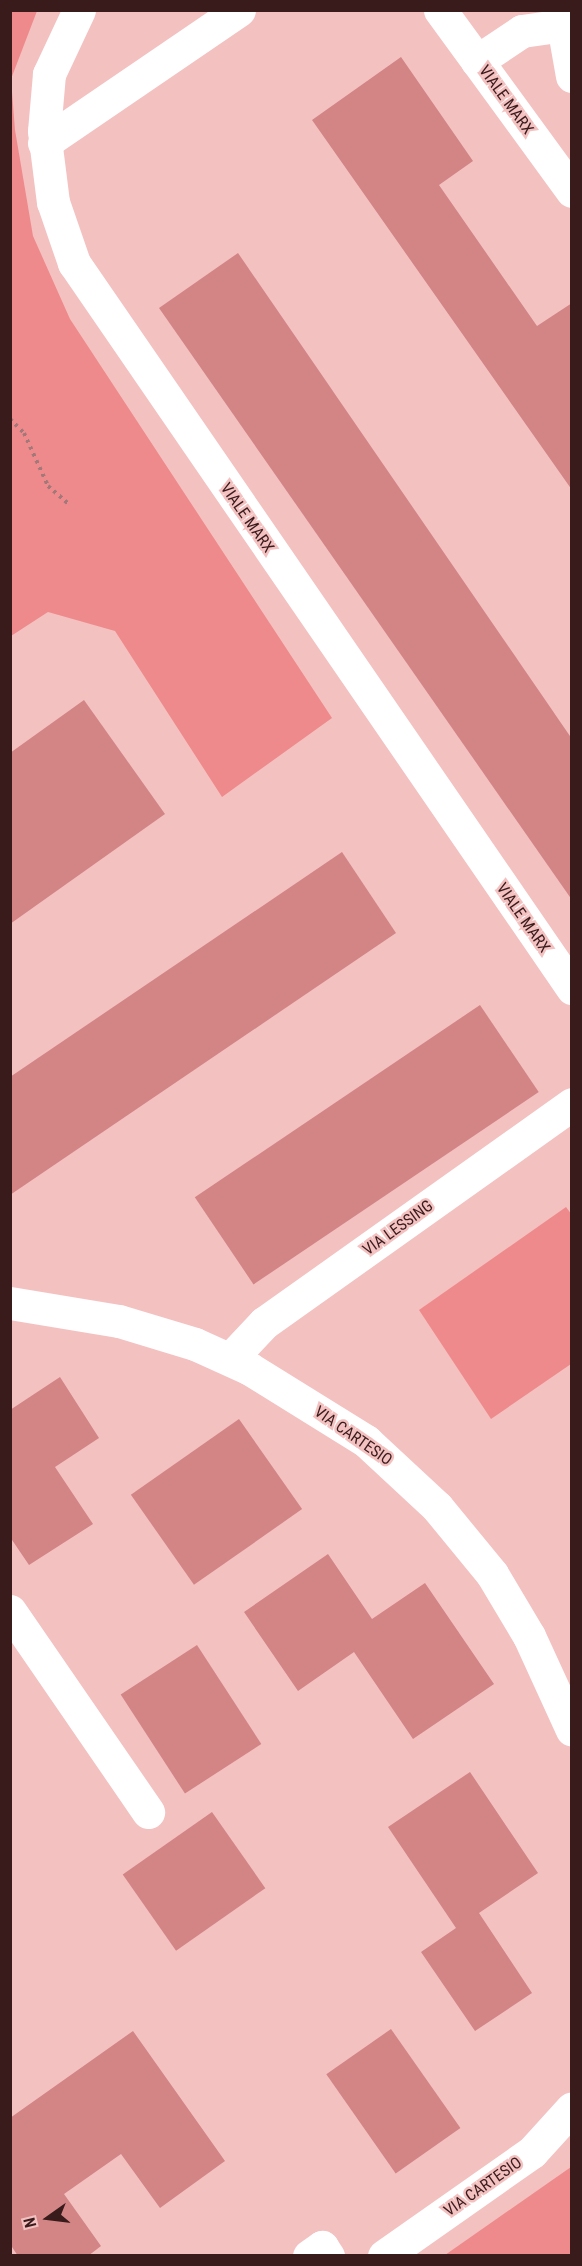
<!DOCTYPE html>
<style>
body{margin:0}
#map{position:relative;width:582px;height:2266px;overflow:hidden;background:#f4c1c1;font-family:"Roboto Condensed",sans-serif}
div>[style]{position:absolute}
.green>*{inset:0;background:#ef8a8c}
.building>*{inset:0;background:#d38485;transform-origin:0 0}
.path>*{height:4px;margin-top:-2px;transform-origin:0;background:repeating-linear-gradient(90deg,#a27878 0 3px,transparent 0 7.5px)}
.minor>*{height:33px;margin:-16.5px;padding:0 16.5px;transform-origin:16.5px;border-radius:16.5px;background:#fff}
span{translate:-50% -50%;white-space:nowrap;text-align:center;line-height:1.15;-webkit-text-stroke:5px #f4c1c1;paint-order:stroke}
.street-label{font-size:16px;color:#3a1b1c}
.frame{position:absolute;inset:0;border:12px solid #3a1b1c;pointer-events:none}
.north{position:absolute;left:18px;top:2188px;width:60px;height:60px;-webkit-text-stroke:4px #f4c1c1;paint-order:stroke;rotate:256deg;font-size:16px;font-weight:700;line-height:24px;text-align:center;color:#3a1b1c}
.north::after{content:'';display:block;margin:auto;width:21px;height:27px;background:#3a1b1c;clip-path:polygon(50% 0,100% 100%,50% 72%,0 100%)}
</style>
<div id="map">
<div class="green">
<i style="clip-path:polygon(37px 11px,11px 79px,15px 130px,33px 236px,70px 319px,332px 718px,222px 797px,115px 631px,48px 612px,11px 636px,10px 11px)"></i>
<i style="clip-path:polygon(566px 1207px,572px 1215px,571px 1364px,491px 1419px,419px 1310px)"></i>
<i style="clip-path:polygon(571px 2167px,571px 2255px,445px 2255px)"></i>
</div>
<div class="building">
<i style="clip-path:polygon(401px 57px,473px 161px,439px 185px,537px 326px,572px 303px,572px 490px,312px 120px)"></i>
<i style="clip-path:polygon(238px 253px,572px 739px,572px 900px,159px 308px)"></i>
<i style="clip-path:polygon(84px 700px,165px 814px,10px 924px,10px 753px)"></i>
<i style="clip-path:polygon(342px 852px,396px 933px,10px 1195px,10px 1077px)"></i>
<i style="left:480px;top:1005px;width:105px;height:344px;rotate:56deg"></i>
<i style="clip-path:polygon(60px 1377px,99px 1438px,55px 1467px,93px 1524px,29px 1565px,10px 1537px,10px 1410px)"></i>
<i style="left:239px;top:1419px;width:110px;height:132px;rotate:55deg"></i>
<i style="clip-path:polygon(328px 1554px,372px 1619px,425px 1583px,494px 1684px,413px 1739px,354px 1652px,298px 1691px,244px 1612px)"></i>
<i style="left:197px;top:1645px;width:118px;height:91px;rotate:57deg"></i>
<i style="clip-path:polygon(470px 1772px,538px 1873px,479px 1913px,532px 1993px,475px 2031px,421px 1952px,456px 1928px,388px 1827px)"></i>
<i style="left:212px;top:1812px;width:93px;height:109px;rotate:55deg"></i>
<i style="left:391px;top:2029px;width:121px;height:79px;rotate:55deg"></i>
<i style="clip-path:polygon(133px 2031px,225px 2161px,160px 2208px,121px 2154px,64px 2194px,101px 2246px,88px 2256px,18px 2256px,10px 2244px,10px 2118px)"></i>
</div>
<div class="path">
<i style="left:10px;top:419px;width:20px;rotate:45deg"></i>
<i style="left:24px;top:433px;width:58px;rotate:65.6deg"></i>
<i style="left:48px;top:486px;width:28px;rotate:41deg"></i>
</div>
<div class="minor">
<i style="left:79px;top:10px;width:71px;rotate:115.1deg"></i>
<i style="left:49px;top:74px;width:57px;rotate:95deg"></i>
<i style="left:44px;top:131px;width:72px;rotate:82.8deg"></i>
<i style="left:53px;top:202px;width:65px;rotate:71deg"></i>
<i style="left:74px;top:263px;width:880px;rotate:55.51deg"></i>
<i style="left:440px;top:10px;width:224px;rotate:53.9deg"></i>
<i style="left:477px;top:61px;width:54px;rotate:-33.7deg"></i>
<i style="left:522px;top:31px;width:41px;rotate:-8.3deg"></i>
<i style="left:563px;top:25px;width:52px;rotate:80deg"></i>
<i style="left:44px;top:143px;width:236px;rotate:-34.3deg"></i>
<i style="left:10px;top:1303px;width:110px;rotate:9.4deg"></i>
<i style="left:119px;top:1321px;width:79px;rotate:16.8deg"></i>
<i style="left:195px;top:1344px;width:60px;rotate:24.4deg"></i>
<i style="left:250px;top:1369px;width:137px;rotate:31.8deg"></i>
<i style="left:366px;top:1441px;width:97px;rotate:42.9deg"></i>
<i style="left:437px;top:1507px;width:87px;rotate:50.6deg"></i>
<i style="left:492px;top:1574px;width:72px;rotate:59.2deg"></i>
<i style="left:529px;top:1636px;width:103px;rotate:65.4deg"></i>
<i style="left:230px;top:1359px;width:50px;rotate:-46.6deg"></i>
<i style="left:264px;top:1323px;width:378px;rotate:-35.4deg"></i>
<i style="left:10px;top:1611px;width:244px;rotate:55.5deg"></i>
<i style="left:309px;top:2256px;width:16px;rotate:-35deg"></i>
<i style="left:322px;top:2247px;width:11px;rotate:56deg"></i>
<i style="left:384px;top:2256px;width:181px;rotate:-35.1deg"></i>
<i style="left:532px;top:2152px;width:59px;rotate:-47.7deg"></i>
</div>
<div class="street-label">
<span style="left:506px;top:100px;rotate:54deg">VIALE MARX</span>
<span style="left:247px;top:518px;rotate:55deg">VIALE MARX</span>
<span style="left:523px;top:918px;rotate:55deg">VIALE MARX</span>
<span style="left:398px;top:1228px;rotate:-36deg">VIA LESSING</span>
<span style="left:353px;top:1436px;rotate:35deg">VIA CARTESIO</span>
<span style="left:483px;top:2187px;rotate:-35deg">VIA CARTESIO</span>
</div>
<div class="frame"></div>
<div class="north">N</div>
</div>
